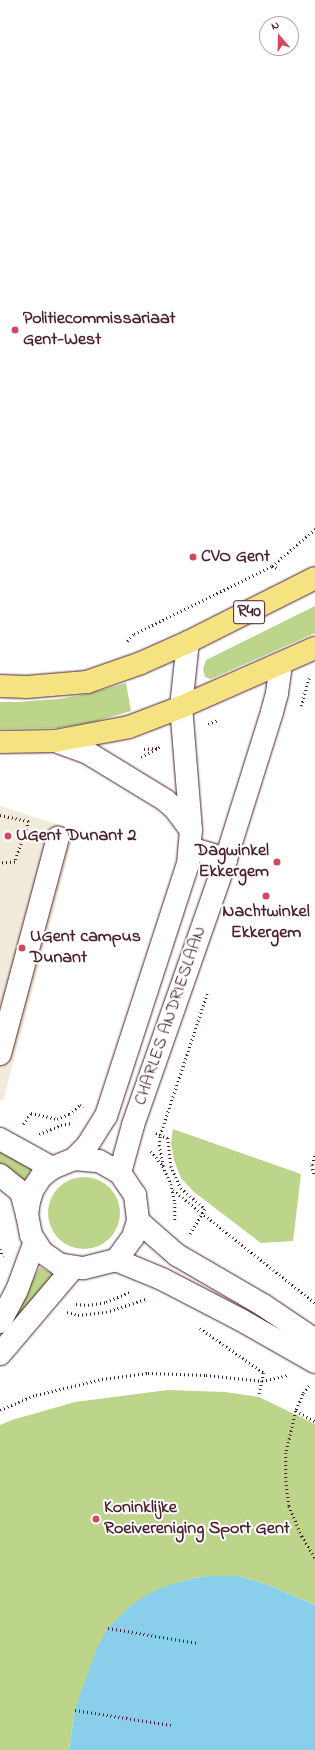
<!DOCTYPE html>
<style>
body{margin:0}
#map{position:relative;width:315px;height:1750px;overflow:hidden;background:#fff;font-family:"Indie Flower",sans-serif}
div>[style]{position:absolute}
.built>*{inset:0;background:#f2ebdc}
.green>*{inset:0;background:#bdd48b}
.round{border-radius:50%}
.water>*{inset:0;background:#89cfeb}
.path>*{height:2.5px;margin-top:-1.25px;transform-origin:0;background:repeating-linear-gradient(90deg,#4a1f2b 0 1px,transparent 0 4px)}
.roads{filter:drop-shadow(0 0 1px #4a1f2b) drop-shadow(0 0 1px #4a1f2b)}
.minor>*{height:22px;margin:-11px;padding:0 11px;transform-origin:11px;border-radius:11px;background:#fff}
.major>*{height:22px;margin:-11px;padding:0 11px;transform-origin:11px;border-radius:11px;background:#f5e382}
.dots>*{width:11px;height:11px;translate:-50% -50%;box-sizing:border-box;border:2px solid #fff;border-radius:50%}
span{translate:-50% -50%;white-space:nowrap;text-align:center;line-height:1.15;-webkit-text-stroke:4px #fff;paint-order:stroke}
.shield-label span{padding:1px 3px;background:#fff;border:1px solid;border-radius:3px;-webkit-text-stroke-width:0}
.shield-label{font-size:17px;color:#4a1f2b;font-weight:700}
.poi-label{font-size:18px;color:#4a1f2b;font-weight:700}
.left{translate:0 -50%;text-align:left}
.right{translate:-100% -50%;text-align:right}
.street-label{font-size:18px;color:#4a1f2b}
.north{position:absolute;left:259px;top:16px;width:40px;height:40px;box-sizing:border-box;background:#fff;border:1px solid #b7a5aa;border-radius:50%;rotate:340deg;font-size:11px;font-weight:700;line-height:16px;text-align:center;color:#4a1f2b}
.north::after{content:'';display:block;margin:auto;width:14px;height:18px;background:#d1495b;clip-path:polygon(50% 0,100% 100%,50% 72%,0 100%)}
</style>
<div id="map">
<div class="built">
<i style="clip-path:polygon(0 806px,75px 830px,3px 1101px,0 1100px)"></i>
</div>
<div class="green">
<i style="clip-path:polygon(315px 606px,315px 633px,211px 679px,205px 677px,203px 669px,206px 660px)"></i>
<i style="clip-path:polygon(126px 683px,131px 711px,93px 722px,58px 728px,0 729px,0 702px,17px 702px,58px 699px,88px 694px)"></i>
<i style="clip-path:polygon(173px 1129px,301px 1174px,293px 1241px,261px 1243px,194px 1192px,181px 1178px,174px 1160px,171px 1143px)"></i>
<i style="clip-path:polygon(0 1149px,31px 1166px,32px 1169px,24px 1181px,21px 1182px,0 1164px)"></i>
<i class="round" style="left:48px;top:1177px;width:72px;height:72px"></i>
<i style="clip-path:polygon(40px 1267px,53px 1274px,54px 1279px,13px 1325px,9px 1321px)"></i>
<i style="clip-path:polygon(168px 1390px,225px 1392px,259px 1397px,315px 1424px,315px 1605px,268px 1585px,239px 1576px,206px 1576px,175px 1583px,75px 1710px,69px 1750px,0 1750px,0 1425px,12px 1420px,75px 1402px)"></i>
</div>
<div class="water">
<i style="clip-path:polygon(206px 1576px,239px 1576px,268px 1585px,315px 1605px,315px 1750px,69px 1750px,75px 1710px,81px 1692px,97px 1648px,108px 1628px,134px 1603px,154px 1591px,175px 1583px)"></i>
</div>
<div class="path">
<i style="left:272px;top:566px;width:57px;rotate:-40.7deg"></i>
<i style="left:127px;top:641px;width:10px;rotate:-45deg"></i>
<i style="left:134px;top:634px;width:154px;rotate:-26.2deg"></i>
<i style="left:272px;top:566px;width:8px;rotate:23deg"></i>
<i style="left:301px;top:706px;width:29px;rotate:-74deg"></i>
<i style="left:208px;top:724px;width:11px;rotate:-22deg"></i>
<i style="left:144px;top:749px;width:13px;rotate:-4deg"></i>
<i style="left:141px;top:757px;width:21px;rotate:-28deg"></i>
<i style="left:0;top:815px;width:30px;rotate:12deg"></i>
<i style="left:29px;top:821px;width:43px;rotate:108.9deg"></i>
<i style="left:15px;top:862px;width:15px;rotate:176deg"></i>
<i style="left:23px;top:1124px;width:14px;rotate:-54deg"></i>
<i style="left:31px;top:1113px;width:27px;rotate:13deg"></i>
<i style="left:57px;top:1119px;width:13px;rotate:-23deg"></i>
<i style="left:69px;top:1114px;width:14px;rotate:-39deg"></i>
<i style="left:80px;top:1105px;width:4px;rotate:27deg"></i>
<i style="left:156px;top:1133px;width:13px;rotate:23deg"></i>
<i style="left:168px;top:1138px;width:28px;rotate:84deg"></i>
<i style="left:171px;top:1166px;width:24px;rotate:66deg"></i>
<i style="left:181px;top:1188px;width:32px;rotate:41deg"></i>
<i style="left:205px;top:1209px;width:30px;rotate:120deg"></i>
<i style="left:39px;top:1134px;width:24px;rotate:-22deg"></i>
<i style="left:61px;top:1125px;width:11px;rotate:-10deg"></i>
<i style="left:151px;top:1151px;width:19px;rotate:51deg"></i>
<i style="left:163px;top:1166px;width:20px;rotate:66deg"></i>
<i style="left:171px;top:1184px;width:19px;rotate:78deg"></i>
<i style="left:175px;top:1203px;width:19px;rotate:90deg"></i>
<i style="left:315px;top:1156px;width:9px;rotate:108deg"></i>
<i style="left:312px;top:1165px;width:12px;rotate:76deg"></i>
<i style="left:163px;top:1166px;width:20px;rotate:-101deg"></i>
<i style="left:159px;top:1146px;width:11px;rotate:-85deg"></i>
<i style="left:160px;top:1135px;width:149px;rotate:-71.6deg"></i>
<i style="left:173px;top:1190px;width:181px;rotate:38.5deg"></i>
<i style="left:0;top:1249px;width:8px;rotate:67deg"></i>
<i style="left:76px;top:1304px;width:12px;rotate:5deg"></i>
<i style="left:88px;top:1305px;width:18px;rotate:-9deg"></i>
<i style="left:106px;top:1302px;width:26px;rotate:-23deg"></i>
<i style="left:67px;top:1312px;width:11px;rotate:15deg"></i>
<i style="left:78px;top:1315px;width:28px;rotate:-6deg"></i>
<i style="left:106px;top:1312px;width:42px;rotate:-18deg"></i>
<i style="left:200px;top:1328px;width:78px;rotate:35.1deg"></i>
<i style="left:264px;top:1373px;width:22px;rotate:103deg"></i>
<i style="left:309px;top:1386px;width:10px;rotate:127deg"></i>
<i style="left:303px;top:1394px;width:18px;rotate:112deg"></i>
<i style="left:296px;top:1411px;width:43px;rotate:103.4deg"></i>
<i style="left:286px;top:1453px;width:28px;rotate:90deg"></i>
<i style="left:286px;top:1481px;width:25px;rotate:83deg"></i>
<i style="left:289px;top:1506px;width:33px;rotate:67deg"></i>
<i style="left:302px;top:1536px;width:26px;rotate:59deg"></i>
<i style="left:0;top:1410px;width:39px;rotate:-23deg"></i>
<i style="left:36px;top:1395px;width:68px;rotate:-13.6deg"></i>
<i style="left:102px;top:1379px;width:46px;rotate:-7.4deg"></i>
<i style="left:148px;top:1373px;width:58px;rotate:2deg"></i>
<i style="left:206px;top:1375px;width:56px;rotate:6.1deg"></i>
<i style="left:262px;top:1381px;width:26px;rotate:-13deg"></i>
<i style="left:296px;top:1411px;width:21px;rotate:28deg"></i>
<i style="left:108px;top:1628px;width:91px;rotate:9.5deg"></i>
<i style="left:75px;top:1710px;width:97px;rotate:8.9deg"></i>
</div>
<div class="roads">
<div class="minor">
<i style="left:55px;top:741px;width:35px;rotate:20deg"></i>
<i style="left:88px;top:753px;width:90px;rotate:31.4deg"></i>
<i style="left:165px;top:800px;width:13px;rotate:42deg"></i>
<i style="left:175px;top:809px;width:26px;rotate:53deg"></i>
<i style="left:190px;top:848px;width:38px;rotate:17deg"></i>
<i style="left:0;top:1054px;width:224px;rotate:-75deg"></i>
<i style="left:0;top:1139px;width:60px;rotate:29.1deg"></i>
<i style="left:74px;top:1159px;width:18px;rotate:-45deg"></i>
<i style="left:87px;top:1146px;width:36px;rotate:-58deg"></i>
<i style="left:106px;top:1116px;width:265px;rotate:-72deg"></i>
<i style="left:188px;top:864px;width:34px;rotate:-85deg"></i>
<i style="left:191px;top:830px;width:123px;rotate:-94.6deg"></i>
<i style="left:181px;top:707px;width:65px;rotate:-83.9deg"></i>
<i style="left:74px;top:1159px;width:25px;rotate:5deg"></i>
<i style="left:99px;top:1161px;width:24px;rotate:30deg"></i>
<i style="left:120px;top:1173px;width:27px;rotate:56deg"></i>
<i style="left:135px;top:1195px;width:26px;rotate:83deg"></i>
<i style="left:138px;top:1221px;width:17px;rotate:107deg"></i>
<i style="left:133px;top:1237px;width:29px;rotate:126deg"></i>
<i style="left:116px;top:1260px;width:34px;rotate:166deg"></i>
<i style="left:83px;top:1268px;width:24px;rotate:-171deg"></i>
<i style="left:59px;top:1264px;width:21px;rotate:-145deg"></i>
<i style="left:42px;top:1252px;width:20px;rotate:-123deg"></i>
<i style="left:31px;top:1235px;width:20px;rotate:-101deg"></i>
<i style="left:27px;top:1215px;width:14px;rotate:-82deg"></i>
<i style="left:29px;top:1201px;width:13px;rotate:-72deg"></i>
<i style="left:33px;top:1189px;width:14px;rotate:-56deg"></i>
<i style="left:41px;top:1177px;width:14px;rotate:-39deg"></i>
<i style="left:52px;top:1168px;width:24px;rotate:-22deg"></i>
<i style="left:120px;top:1173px;width:50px;rotate:-74.8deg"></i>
<i style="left:133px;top:1125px;width:282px;rotate:-70.7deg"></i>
<i style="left:226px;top:859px;width:154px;rotate:-72.6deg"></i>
<i style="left:272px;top:712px;width:20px;rotate:-75deg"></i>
<i style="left:277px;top:693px;width:30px;rotate:-82deg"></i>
<i style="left:0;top:1175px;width:27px;rotate:39deg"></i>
<i style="left:21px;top:1192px;width:24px;rotate:75deg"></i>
<i style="left:138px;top:1221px;width:52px;rotate:41.1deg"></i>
<i style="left:177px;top:1255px;width:99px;rotate:30.2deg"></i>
<i style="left:263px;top:1305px;width:63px;rotate:33.9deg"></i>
<i style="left:116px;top:1260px;width:50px;rotate:22.4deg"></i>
<i style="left:162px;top:1279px;width:89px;rotate:27.4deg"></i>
<i style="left:241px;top:1320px;width:85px;rotate:29.6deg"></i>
<i style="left:0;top:1322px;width:36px;rotate:-62deg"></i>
<i style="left:17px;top:1290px;width:52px;rotate:-69.8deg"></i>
<i style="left:0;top:1354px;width:114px;rotate:-49.6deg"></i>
</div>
<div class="major">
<i style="left:0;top:686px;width:27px;rotate:2deg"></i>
<i style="left:27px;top:687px;width:60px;rotate:-4.8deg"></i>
<i style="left:87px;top:682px;width:57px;rotate:-19.4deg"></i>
<i style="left:141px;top:663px;width:51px;rotate:-24.1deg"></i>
<i style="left:188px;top:642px;width:142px;rotate:-26.7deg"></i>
<i style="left:0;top:742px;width:55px;rotate:-1deg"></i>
<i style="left:55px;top:741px;width:75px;rotate:-10.7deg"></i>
<i style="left:129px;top:727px;width:56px;rotate:-21deg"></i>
<i style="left:181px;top:707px;width:146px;rotate:-23.8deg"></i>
</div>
</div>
<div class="dots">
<i style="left:15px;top:330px;background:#d1495b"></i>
<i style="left:193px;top:557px;background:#d1495b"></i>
<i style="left:8px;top:836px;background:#d1495b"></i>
<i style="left:277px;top:862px;background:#d1495b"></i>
<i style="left:266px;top:896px;background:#d1495b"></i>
<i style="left:22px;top:948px;background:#d1495b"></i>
<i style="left:96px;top:1519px;background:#d1495b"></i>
</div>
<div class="shield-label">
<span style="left:249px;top:612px">R40</span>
</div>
<div class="poi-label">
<span class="left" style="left:23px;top:330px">Politiecommissariaat<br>Gent-West</span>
<span class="left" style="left:201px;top:557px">CVO Gent</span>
<span class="left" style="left:16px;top:836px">UGent Dunant 2</span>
<span class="right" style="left:269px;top:862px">Dagwinkel<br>Ekkergem</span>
<span style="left:266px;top:923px">Nachtwinkel<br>Ekkergem</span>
<span class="left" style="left:30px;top:948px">UGent campus<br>Dunant</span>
<span class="left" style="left:104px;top:1519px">Koninklijke<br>Roeivereniging Sport Gent</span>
</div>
<div class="street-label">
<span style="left:171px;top:1016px;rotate:-71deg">CHARLES ANDRIESLAAN</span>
</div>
<div class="north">N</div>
</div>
